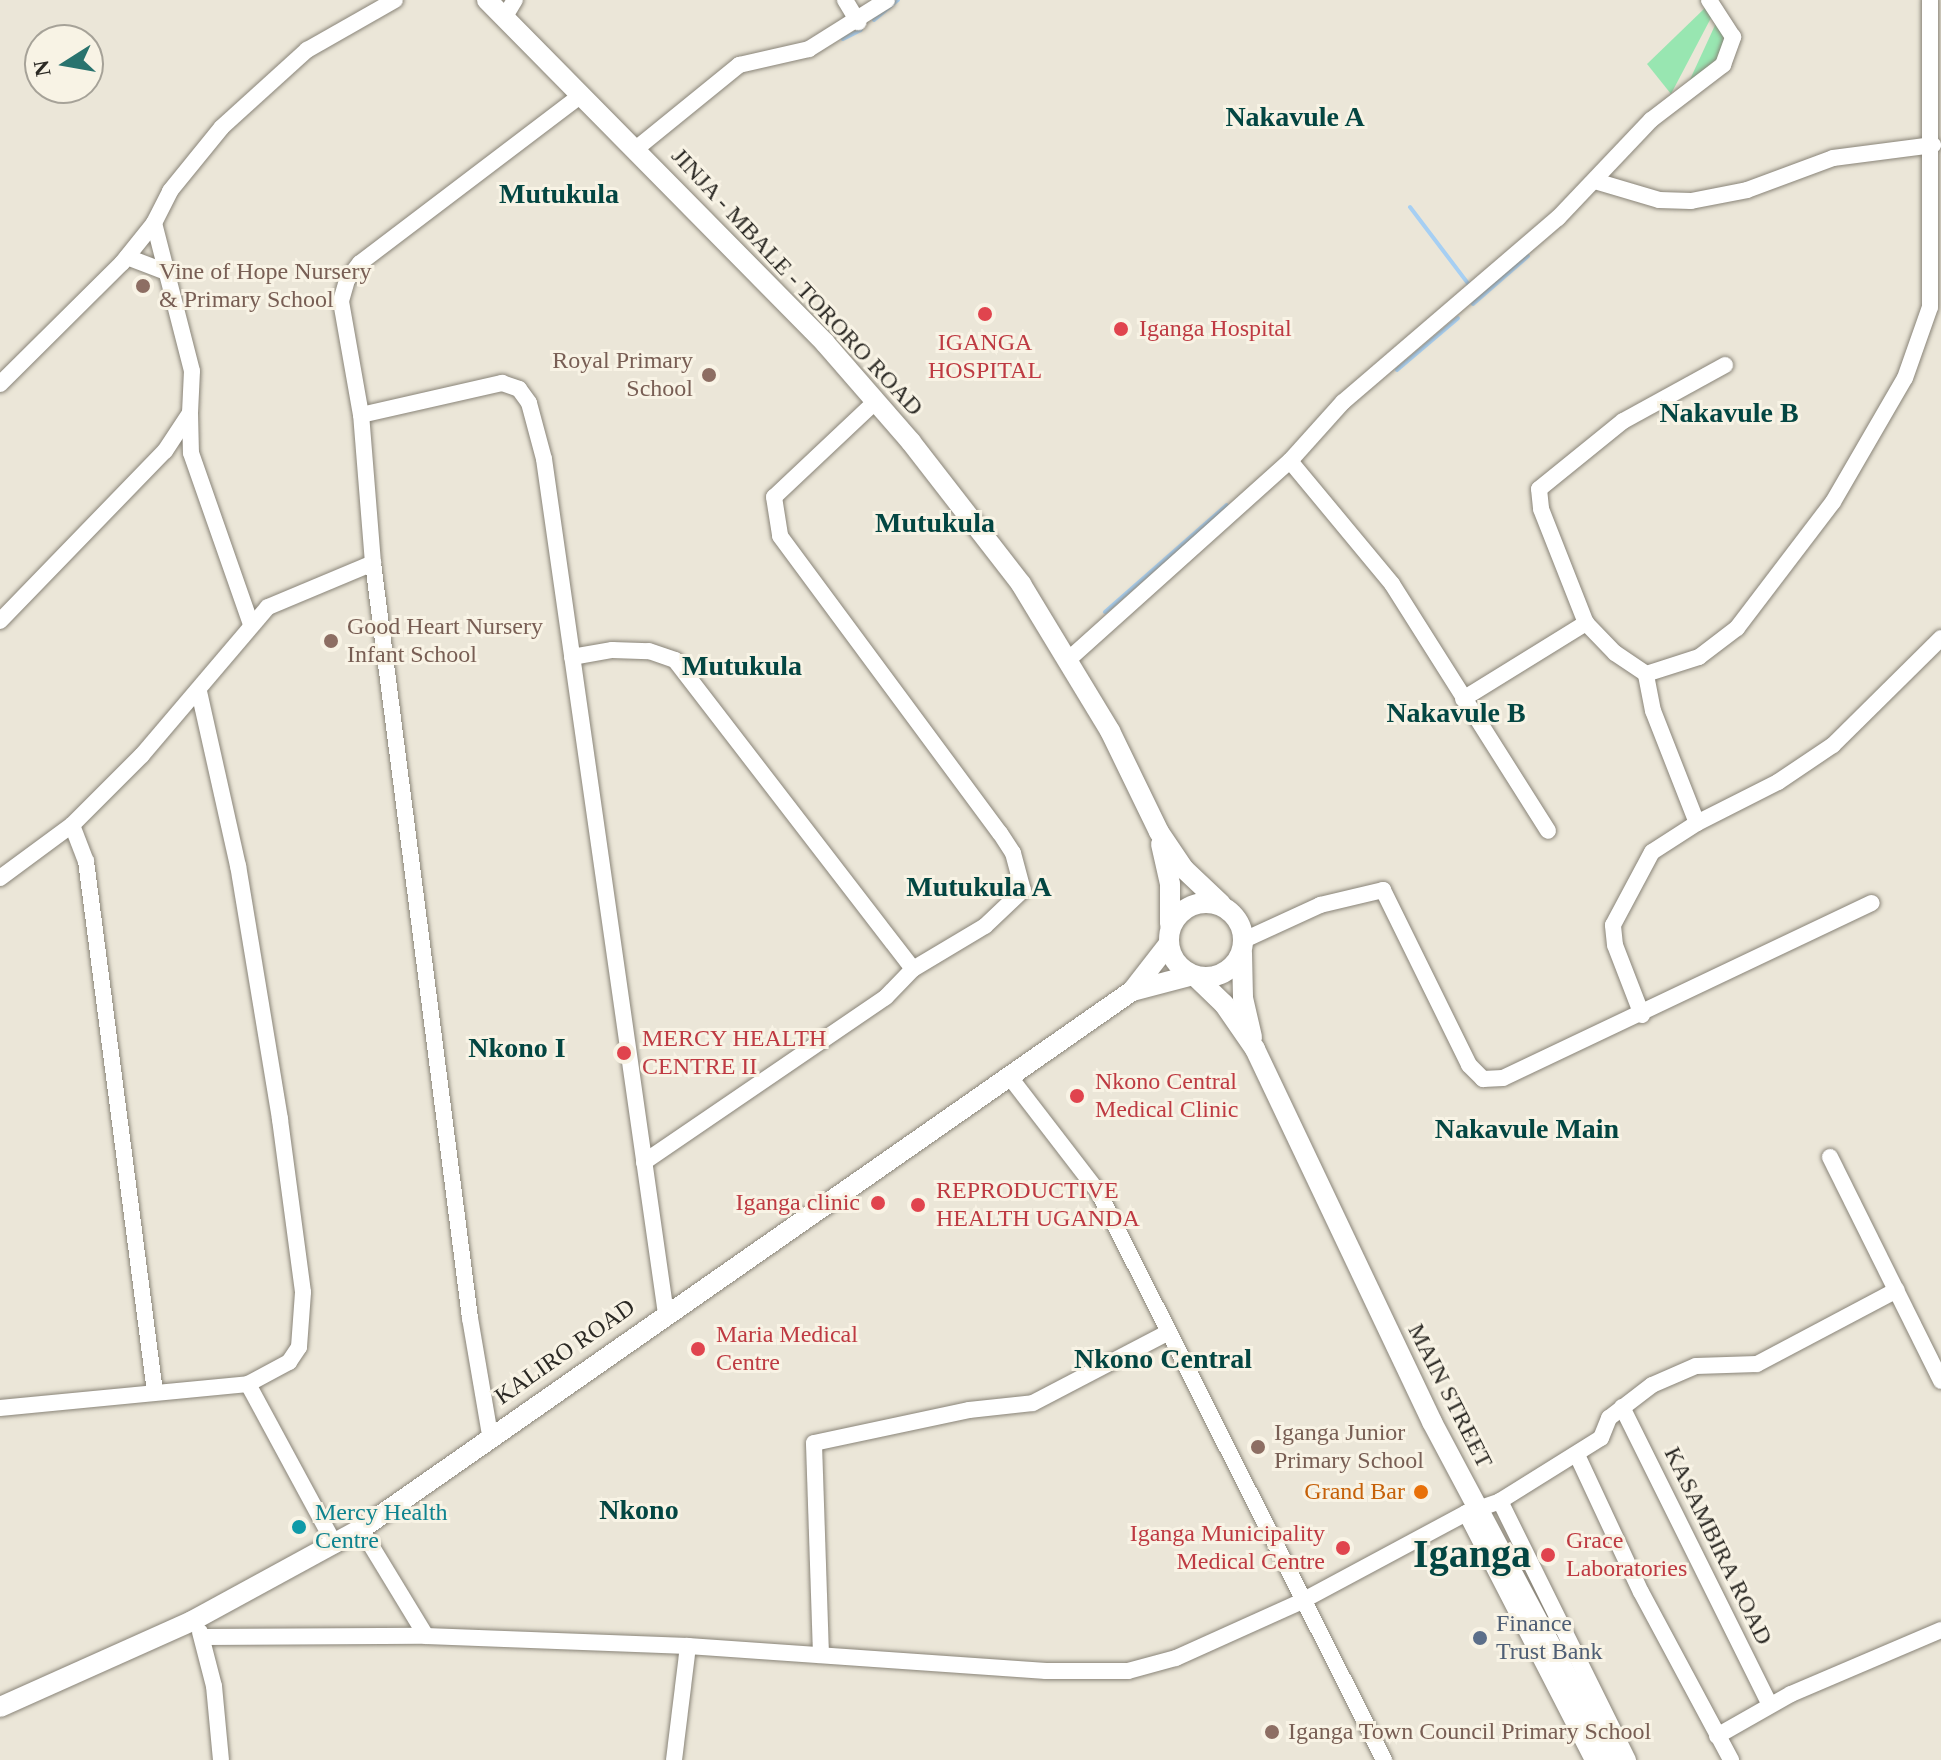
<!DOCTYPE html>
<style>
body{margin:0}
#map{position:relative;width:1941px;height:1760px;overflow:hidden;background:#ebe6d8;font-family:Georgia,serif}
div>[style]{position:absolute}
.green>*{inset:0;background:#98e6b1}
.stream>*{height:4px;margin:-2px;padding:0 2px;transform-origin:2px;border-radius:2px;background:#a6cff3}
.roads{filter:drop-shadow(0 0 2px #898478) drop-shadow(0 0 2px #898478)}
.minor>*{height:16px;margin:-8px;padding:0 8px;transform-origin:8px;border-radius:8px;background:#fff}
.major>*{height:20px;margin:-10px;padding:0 10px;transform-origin:10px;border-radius:10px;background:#fff}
.major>.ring{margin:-10px;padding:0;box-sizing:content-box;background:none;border:20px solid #fff;border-radius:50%}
.dots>*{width:22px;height:22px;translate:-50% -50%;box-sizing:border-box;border:4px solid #f8f3e5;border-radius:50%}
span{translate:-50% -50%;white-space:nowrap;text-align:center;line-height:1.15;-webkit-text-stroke:6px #f8f3e5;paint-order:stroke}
.education-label{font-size:24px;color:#785e54}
.left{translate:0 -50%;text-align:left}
.right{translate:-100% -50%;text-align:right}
.street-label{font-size:24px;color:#2b2924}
.health-label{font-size:24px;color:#be3a42}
.food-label{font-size:24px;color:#c56008}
.culture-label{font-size:24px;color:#0d838f}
.service-label{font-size:24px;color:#4e5e75}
.quarter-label{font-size:28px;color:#034642;font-weight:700}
.town-label{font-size:40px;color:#034642;font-weight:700}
.north{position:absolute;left:24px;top:24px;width:80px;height:80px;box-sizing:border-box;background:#f8f3e5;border:2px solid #a6a298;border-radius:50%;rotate:259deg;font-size:22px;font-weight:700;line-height:32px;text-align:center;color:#2b2924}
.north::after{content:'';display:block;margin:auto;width:28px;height:36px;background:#29736e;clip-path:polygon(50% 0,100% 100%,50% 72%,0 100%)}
</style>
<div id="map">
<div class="green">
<i style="clip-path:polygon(1706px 7px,1712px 16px,1671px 94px,1647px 64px)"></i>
<i style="clip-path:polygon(1717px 21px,1727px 39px,1721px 61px,1687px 86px)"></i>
</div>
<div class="stream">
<i style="left:874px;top:20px;width:31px;rotate:-40deg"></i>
<i style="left:843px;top:39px;width:20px;rotate:-27deg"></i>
<i style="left:1410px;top:207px;width:99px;rotate:52.8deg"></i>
<i style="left:1473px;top:304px;width:73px;rotate:-41.1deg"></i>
<i style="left:1397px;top:370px;width:80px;rotate:-40.4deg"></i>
<i style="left:1105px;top:612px;width:162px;rotate:-41.3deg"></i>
</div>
<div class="roads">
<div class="minor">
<i style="left:845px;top:0;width:26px;rotate:59deg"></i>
<i style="left:504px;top:18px;width:21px;rotate:-59deg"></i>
<i style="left:637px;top:148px;width:132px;rotate:-39.1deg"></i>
<i style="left:739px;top:65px;width:72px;rotate:-12.9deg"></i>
<i style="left:809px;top:49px;width:92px;rotate:-32.1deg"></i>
<i style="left:1595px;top:181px;width:67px;rotate:16.5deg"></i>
<i style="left:1659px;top:200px;width:32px;rotate:2deg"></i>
<i style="left:1691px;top:201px;width:57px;rotate:-11.1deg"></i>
<i style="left:1747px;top:190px;width:92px;rotate:-20.4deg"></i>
<i style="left:1833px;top:158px;width:101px;rotate:-7.4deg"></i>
<i style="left:127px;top:257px;width:42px;rotate:21deg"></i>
<i style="left:1725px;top:365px;width:116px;rotate:151.2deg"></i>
<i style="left:1623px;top:421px;width:108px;rotate:141deg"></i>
<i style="left:1539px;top:489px;width:20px;rotate:84deg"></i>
<i style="left:1541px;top:509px;width:123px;rotate:68.5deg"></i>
<i style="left:1586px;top:623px;width:42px;rotate:46deg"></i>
<i style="left:1615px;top:653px;width:37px;rotate:34deg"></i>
<i style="left:1646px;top:674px;width:56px;rotate:-17.8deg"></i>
<i style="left:1699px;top:657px;width:48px;rotate:-37.3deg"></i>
<i style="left:1737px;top:628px;width:158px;rotate:-52.7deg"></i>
<i style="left:1833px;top:502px;width:143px;rotate:-59.9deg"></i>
<i style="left:1905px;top:378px;width:75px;rotate:-70.6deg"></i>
<i style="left:1930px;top:307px;width:307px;rotate:-90deg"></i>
<i style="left:0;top:384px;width:172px;rotate:-44.8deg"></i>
<i style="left:122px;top:263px;width:51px;rotate:-51.3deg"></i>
<i style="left:876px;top:401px;width:140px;rotate:136.7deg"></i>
<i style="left:774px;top:497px;width:39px;rotate:81deg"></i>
<i style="left:780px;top:536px;width:370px;rotate:53.5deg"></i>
<i style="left:1000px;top:833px;width:24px;rotate:57deg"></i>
<i style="left:1013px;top:853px;width:38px;rotate:75deg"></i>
<i style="left:1023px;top:890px;width:52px;rotate:136.5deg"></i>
<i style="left:985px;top:926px;width:84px;rotate:149.2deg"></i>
<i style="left:190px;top:413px;width:40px;rotate:88.6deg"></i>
<i style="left:191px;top:453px;width:181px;rotate:70.7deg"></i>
<i style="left:361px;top:415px;width:145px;rotate:-12.8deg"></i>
<i style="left:502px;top:383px;width:18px;rotate:19deg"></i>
<i style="left:519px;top:389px;width:17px;rotate:54deg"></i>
<i style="left:529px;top:403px;width:58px;rotate:75deg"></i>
<i style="left:544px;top:459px;width:864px;rotate:81.88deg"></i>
<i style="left:1290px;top:461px;width:160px;rotate:50.3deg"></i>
<i style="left:1392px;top:584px;width:292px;rotate:57.7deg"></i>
<i style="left:0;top:621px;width:237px;rotate:-45.9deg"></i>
<i style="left:165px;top:451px;width:45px;rotate:-56.7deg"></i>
<i style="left:190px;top:413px;width:42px;rotate:-87.3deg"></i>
<i style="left:192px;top:371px;width:153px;rotate:-104.4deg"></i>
<i style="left:154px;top:223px;width:36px;rotate:-63deg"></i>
<i style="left:170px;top:191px;width:82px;rotate:-50.9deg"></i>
<i style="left:222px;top:127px;width:115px;rotate:-42.2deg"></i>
<i style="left:307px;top:50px;width:101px;rotate:-29.6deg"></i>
<i style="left:572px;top:657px;width:41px;rotate:-9.9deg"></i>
<i style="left:612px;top:650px;width:37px;rotate:2deg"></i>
<i style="left:649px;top:651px;width:28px;rotate:19deg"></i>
<i style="left:675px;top:660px;width:390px;rotate:52.4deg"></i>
<i style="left:913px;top:969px;width:39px;rotate:134deg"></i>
<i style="left:886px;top:997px;width:293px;rotate:145.7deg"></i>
<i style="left:1069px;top:659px;width:297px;rotate:-41.9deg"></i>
<i style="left:1290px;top:461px;width:79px;rotate:-48.1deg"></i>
<i style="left:1343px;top:402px;width:283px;rotate:-40.6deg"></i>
<i style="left:1558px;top:218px;width:135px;rotate:-46.5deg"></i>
<i style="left:1651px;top:120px;width:91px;rotate:-37.4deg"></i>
<i style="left:1723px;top:65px;width:30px;rotate:-70deg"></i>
<i style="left:1733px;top:37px;width:44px;rotate:-123deg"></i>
<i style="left:1463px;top:699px;width:145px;rotate:-31.7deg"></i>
<i style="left:1697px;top:823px;width:91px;rotate:-26.8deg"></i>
<i style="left:1778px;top:782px;width:66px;rotate:-33.9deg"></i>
<i style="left:1833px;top:745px;width:152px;rotate:-44.7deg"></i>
<i style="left:72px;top:825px;width:39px;rotate:69deg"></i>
<i style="left:86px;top:861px;width:535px;rotate:82.6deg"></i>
<i style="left:0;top:878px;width:89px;rotate:-36.4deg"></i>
<i style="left:72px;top:825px;width:99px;rotate:-45deg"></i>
<i style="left:142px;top:755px;width:194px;rotate:-49.6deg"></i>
<i style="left:268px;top:607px;width:114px;rotate:-22.7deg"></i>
<i style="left:1244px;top:940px;width:84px;rotate:-24.7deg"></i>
<i style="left:1320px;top:905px;width:65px;rotate:-13.4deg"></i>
<i style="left:1383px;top:890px;width:195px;rotate:63.8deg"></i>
<i style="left:1469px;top:1065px;width:20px;rotate:45deg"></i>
<i style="left:1483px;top:1079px;width:20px;rotate:-3deg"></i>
<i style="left:1503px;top:1078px;width:408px;rotate:-25.4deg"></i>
<i style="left:1642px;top:1015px;width:75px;rotate:-111.1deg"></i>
<i style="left:1615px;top:945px;width:20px;rotate:-96deg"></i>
<i style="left:1613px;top:925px;width:83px;rotate:-61.9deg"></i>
<i style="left:1652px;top:852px;width:54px;rotate:-32.8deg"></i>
<i style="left:1697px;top:823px;width:120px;rotate:-111.4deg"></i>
<i style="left:1653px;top:711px;width:38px;rotate:-101deg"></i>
<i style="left:1009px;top:1076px;width:148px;rotate:52.4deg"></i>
<i style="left:1099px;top:1193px;width:635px;rotate:63.31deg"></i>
<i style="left:1830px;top:1157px;width:250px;rotate:63.6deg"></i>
<i style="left:248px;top:1384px;width:183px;rotate:61.6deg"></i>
<i style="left:1622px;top:1407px;width:333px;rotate:63.6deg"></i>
<i style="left:0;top:1408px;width:249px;rotate:-5.5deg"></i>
<i style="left:248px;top:1384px;width:47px;rotate:-28.2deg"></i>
<i style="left:289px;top:1362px;width:18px;rotate:-56deg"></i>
<i style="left:299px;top:1347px;width:55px;rotate:-85.8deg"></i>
<i style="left:303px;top:1292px;width:175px;rotate:-97.6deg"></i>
<i style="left:280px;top:1119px;width:256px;rotate:-99.4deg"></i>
<i style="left:238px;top:866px;width:178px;rotate:-102.6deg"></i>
<i style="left:490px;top:1435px;width:119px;rotate:-99.7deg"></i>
<i style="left:470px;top:1318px;width:761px;rotate:-97.32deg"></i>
<i style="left:373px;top:563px;width:148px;rotate:-94.6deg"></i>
<i style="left:361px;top:415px;width:116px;rotate:-100deg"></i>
<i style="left:341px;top:301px;width:22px;rotate:-74deg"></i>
<i style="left:347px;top:280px;width:21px;rotate:-53deg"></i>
<i style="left:360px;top:263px;width:278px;rotate:-37.2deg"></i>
<i style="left:1577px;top:1455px;width:151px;rotate:65deg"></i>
<i style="left:1641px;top:1592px;width:191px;rotate:61.8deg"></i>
<i style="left:1500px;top:1501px;width:289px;rotate:63.7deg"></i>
<i style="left:1466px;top:1513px;width:278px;rotate:62.8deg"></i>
<i style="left:361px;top:1529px;width:125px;rotate:58.7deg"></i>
<i style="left:200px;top:1632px;width:56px;rotate:75.5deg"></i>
<i style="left:214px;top:1686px;width:74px;rotate:84.6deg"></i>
<i style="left:205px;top:1637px;width:221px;rotate:-0.3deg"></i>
<i style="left:426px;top:1636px;width:262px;rotate:2.2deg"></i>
<i style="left:688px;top:1646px;width:359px;rotate:4deg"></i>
<i style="left:1046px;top:1671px;width:82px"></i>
<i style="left:1128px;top:1671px;width:50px;rotate:-15.2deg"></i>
<i style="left:1176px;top:1658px;width:138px;rotate:-24.3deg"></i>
<i style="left:1302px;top:1601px;width:186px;rotate:-28.2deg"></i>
<i style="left:1466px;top:1513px;width:36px;rotate:-19deg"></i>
<i style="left:1500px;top:1501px;width:119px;rotate:-32deg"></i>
<i style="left:1601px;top:1438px;width:22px;rotate:-68deg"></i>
<i style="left:1609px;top:1418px;width:54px;rotate:-37.5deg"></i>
<i style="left:1652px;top:1385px;width:48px;rotate:-23.4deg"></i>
<i style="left:1696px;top:1366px;width:61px;rotate:-1.9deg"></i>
<i style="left:1757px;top:1364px;width:158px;rotate:-27.9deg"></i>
<i style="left:821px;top:1655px;width:212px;rotate:-91.9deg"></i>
<i style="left:814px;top:1443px;width:158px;rotate:-12deg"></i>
<i style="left:969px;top:1410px;width:64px;rotate:-6.2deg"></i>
<i style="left:1033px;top:1403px;width:151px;rotate:-27.6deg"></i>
<i style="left:1717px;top:1736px;width:85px;rotate:-29.6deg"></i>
<i style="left:1791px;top:1694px;width:163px;rotate:-23.1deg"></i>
<i style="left:674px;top:1760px;width:115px;rotate:-83deg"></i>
</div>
<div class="major">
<i style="left:487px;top:0;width:482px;rotate:45.4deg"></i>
<i style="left:825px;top:343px;width:131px;rotate:49deg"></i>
<i style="left:911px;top:442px;width:180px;rotate:52.2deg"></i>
<i style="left:1021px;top:584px;width:172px;rotate:58.8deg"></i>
<i style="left:1110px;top:731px;width:112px;rotate:64.1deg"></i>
<i style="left:1159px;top:832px;width:45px;rotate:56deg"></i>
<i style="left:1184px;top:869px;width:51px;rotate:43.4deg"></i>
<i style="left:1161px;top:844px;width:41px;rotate:77.3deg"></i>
<i style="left:1170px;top:884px;width:40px;rotate:90deg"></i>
<i class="ring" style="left:1169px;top:903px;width:54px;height:54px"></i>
<i style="left:1242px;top:953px;width:45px;rotate:88.7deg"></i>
<i style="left:1243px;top:998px;width:40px;rotate:77deg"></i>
<i style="left:1198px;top:979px;width:36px;rotate:44deg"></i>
<i style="left:1224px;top:1004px;width:55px;rotate:55.4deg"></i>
<i style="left:1255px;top:1049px;width:413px;rotate:64.6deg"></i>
<i style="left:1432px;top:1422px;width:383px;rotate:62deg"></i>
<i style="left:1132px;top:991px;width:59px;rotate:-14.7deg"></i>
<i style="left:0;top:1707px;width:210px;rotate:-24.1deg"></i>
<i style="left:192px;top:1621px;width:192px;rotate:-28.6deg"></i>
<i style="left:361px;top:1529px;width:940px;rotate:-34.91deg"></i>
<i style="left:1132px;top:991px;width:57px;rotate:-52.1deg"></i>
</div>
</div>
<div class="dots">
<i style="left:143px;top:286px;background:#8d6e63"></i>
<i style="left:985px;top:314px;background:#e0444e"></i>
<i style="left:1121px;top:329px;background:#e0444e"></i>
<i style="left:709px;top:375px;background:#8d6e63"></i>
<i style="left:331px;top:641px;background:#8d6e63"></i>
<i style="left:624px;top:1053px;background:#e0444e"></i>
<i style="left:1077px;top:1096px;background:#e0444e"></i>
<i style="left:878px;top:1203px;background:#e0444e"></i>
<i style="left:918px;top:1205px;background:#e0444e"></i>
<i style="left:698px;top:1349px;background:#e0444e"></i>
<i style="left:1258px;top:1447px;background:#8d6e63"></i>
<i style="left:1421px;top:1492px;background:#e8710a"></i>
<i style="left:299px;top:1527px;background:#0f9aa8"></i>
<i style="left:1343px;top:1548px;background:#e0444e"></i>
<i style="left:1548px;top:1555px;background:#e0444e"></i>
<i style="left:1480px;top:1638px;background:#5c6f8a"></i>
<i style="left:1272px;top:1732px;background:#8d6e63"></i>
</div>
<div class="education-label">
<span class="left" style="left:159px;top:286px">Vine of Hope Nursery<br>&amp; Primary School</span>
<span class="right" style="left:693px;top:375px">Royal Primary<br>School</span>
<span class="left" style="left:347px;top:641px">Good Heart Nursery<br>Infant School</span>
<span class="left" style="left:1274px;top:1447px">Iganga Junior<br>Primary School</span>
<span class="left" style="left:1288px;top:1732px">Iganga Town Council Primary School</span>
</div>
<div class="street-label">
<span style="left:797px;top:282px;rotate:47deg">JINJA - MBALE - TORORO ROAD</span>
<span style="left:565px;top:1352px;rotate:-35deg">KALIRO ROAD</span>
<span style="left:1450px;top:1396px;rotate:63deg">MAIN STREET</span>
<span style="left:1718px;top:1546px;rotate:64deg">KASAMBIRA ROAD</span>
</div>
<div class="health-label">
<span class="left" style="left:1139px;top:329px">Iganga Hospital</span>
<span style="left:985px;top:357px">IGANGA<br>HOSPITAL</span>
<span class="left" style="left:642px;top:1053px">MERCY HEALTH<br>CENTRE II</span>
<span class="left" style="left:1095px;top:1096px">Nkono Central<br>Medical Clinic</span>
<span class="left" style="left:936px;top:1205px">REPRODUCTIVE<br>HEALTH UGANDA</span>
<span class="right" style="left:860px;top:1203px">Iganga clinic</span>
<span class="left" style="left:716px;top:1349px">Maria Medical<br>Centre</span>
<span class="right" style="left:1325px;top:1548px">Iganga Municipality<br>Medical Centre</span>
<span class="left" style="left:1566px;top:1555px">Grace<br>Laboratories</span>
</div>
<div class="food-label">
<span class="right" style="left:1405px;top:1492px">Grand Bar</span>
</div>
<div class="culture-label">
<span class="left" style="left:315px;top:1527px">Mercy Health<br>Centre</span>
</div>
<div class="service-label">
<span class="left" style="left:1496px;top:1638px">Finance<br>Trust Bank</span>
</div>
<div class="quarter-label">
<span style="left:1295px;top:117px">Nakavule A</span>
<span style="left:559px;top:194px">Mutukula</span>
<span style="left:1729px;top:413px">Nakavule B</span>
<span style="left:935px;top:523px">Mutukula</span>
<span style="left:742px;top:666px">Mutukula</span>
<span style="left:1456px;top:713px">Nakavule B</span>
<span style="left:979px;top:887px">Mutukula A</span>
<span style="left:517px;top:1048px">Nkono I</span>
<span style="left:1527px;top:1129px">Nakavule Main</span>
<span style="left:1163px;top:1359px">Nkono Central</span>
<span style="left:639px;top:1510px">Nkono</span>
</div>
<div class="town-label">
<span style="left:1472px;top:1554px">Iganga</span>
</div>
<div class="north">N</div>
</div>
